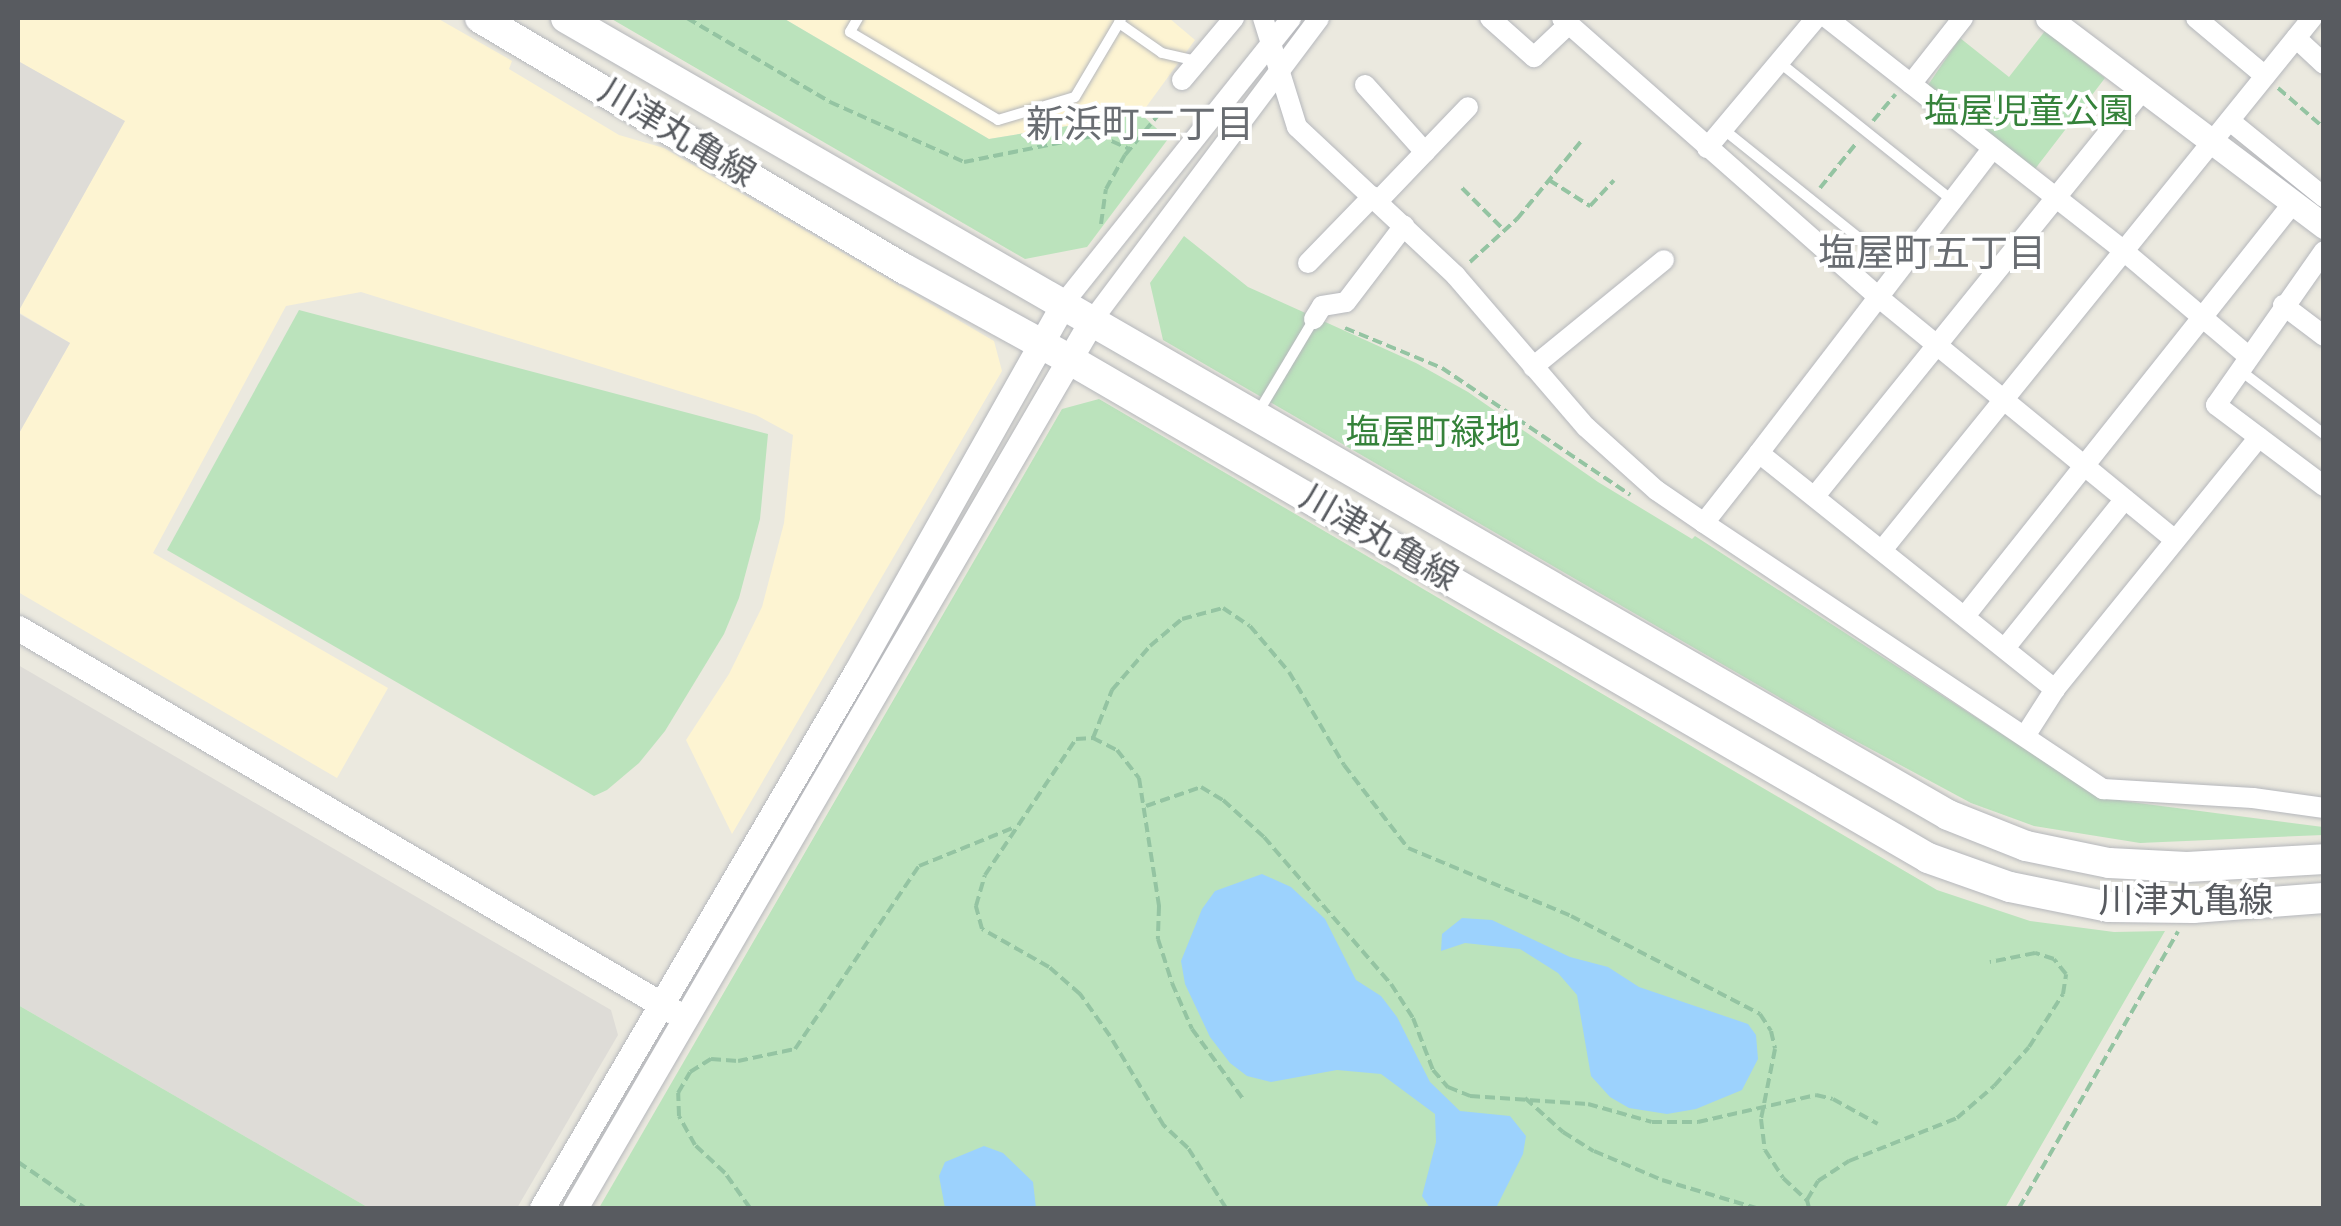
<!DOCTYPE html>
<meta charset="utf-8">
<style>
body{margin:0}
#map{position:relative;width:2341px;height:1226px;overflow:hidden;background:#ebe9df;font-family:"Nunito Sans","Noto Sans JP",sans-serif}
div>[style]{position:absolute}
.commercial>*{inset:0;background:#fdf4d2}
.industrial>*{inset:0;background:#dedcd7}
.green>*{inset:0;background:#bbe3bc}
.water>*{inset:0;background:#9cd2fd}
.path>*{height:4px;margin-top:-2px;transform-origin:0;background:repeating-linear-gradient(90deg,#94c4a2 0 10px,transparent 0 15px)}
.roads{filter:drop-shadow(0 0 2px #b5b7bc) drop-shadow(0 0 2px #b5b7bc)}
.service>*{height:10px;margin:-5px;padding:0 5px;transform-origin:5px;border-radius:5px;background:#fff}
.minor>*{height:20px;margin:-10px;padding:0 10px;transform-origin:10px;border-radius:10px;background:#fff}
.tertiary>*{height:25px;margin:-12.5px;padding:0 12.5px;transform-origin:12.5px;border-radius:12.5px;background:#fff}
.secondary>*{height:30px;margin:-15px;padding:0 15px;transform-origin:15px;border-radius:15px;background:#fff}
span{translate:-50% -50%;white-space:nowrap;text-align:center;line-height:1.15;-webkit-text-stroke:8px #fff;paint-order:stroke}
.park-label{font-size:35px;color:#35823a}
.street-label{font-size:35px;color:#585b60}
.neighbourhood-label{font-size:38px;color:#696d72}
.frame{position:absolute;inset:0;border:20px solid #585b60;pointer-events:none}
</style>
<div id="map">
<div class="commercial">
<i style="clip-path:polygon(18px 18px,437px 18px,512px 61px,509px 69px,619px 135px,664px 148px,994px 341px,1002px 371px,732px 834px,686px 740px,729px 674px,762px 607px,784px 523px,793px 435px,756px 415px,361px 292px,286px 306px,153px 553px,388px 688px,337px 778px,18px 592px,18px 435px,70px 343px,18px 312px,124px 122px,18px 61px)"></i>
<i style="clip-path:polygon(783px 18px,1169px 18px,1195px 40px,1141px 114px,989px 139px)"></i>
</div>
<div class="industrial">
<i style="clip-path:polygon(18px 61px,125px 121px,18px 312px)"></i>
<i style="clip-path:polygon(18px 313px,70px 343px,18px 435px)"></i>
<i style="clip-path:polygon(18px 665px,611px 1010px,618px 1035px,517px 1208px,369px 1208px,18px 1005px)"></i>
</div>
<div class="green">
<i style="clip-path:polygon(610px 18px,783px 18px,989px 139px,1141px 114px,1168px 139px,1087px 247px,1025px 259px)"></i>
<i style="clip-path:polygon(2045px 31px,2105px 78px,2035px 169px,1928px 85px,1960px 38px,2009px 77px)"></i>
<i style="clip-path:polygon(1184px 236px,1248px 287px,1416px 363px,1468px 392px,1598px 482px,1692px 539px,1695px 536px,2079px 784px,2123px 801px,2323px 827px,2323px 835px,2140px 843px,2034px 826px,1971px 803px,1839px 732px,1163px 340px,1150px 283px)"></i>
<i style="clip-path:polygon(299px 310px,768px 434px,760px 519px,739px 598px,724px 634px,665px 731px,639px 763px,607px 790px,594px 796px,167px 550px)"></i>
<i style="clip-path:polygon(1099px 399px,1937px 890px,2030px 921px,2114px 932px,2165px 931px,2005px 1208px,599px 1208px,1062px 409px)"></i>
<i style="clip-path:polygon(18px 1005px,369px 1208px,18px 1208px)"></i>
</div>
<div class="water">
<i style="clip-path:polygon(1262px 874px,1291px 887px,1325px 919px,1356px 980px,1381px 996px,1397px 1017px,1430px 1082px,1460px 1111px,1510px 1116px,1526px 1136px,1523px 1154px,1496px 1208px,1430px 1208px,1422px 1196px,1436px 1142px,1435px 1114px,1381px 1074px,1337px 1070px,1271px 1082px,1247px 1076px,1230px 1063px,1210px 1037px,1185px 984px,1181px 961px,1202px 909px,1215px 891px)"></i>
<i style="clip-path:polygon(1462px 918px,1492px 920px,1570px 957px,1608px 967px,1639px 987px,1748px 1024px,1756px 1035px,1758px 1059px,1742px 1090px,1696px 1109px,1667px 1114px,1629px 1108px,1610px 1097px,1591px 1076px,1577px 995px,1558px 973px,1520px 949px,1465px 943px,1441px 951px,1442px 934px)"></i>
<i style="clip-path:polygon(984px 1146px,1003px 1153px,1033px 1182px,1036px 1208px,945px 1208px,939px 1176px,945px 1162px)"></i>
</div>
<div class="path">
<i style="left:687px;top:18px;width:166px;rotate:30.4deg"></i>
<i style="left:830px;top:102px;width:147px;rotate:24.1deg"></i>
<i style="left:964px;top:162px;width:137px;rotate:-11.4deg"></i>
<i style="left:1098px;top:135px;width:35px;rotate:24deg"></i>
<i style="left:2278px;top:88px;width:61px;rotate:41deg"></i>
<i style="left:1873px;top:121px;width:35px;rotate:-50deg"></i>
<i style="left:1549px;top:180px;width:49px;rotate:32.4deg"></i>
<i style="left:1590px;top:206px;width:35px;rotate:-47deg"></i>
<i style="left:1462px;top:188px;width:59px;rotate:45deg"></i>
<i style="left:1820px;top:188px;width:60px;rotate:-51deg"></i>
<i style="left:1101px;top:224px;width:35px;rotate:-82deg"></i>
<i style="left:1106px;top:189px;width:39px;rotate:-61deg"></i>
<i style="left:1125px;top:155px;width:61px;rotate:-50.3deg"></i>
<i style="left:1470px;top:262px;width:64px;rotate:-42.5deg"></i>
<i style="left:1517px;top:219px;width:104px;rotate:-50.5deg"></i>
<i style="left:1345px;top:328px;width:105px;rotate:22.4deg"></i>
<i style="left:1442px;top:368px;width:227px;rotate:34deg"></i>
<i style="left:1093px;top:738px;width:52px;rotate:-68.4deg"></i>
<i style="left:1112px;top:690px;width:58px;rotate:-49.2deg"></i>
<i style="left:1150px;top:646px;width:42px;rotate:-40.2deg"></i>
<i style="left:1182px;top:619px;width:42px;rotate:-15deg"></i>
<i style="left:1223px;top:608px;width:32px;rotate:34deg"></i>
<i style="left:1250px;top:626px;width:60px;rotate:49.7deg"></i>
<i style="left:1289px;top:672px;width:108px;rotate:59.4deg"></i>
<i style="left:1344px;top:765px;width:105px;rotate:52.4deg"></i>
<i style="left:1408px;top:848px;width:177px;rotate:22.6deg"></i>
<i style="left:1571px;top:916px;width:213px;rotate:27.4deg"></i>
<i style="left:1760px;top:1014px;width:20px;rotate:57deg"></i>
<i style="left:1771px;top:1031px;width:18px;rotate:77deg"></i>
<i style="left:1775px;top:1049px;width:71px;rotate:101.3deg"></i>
<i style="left:1761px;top:1119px;width:31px;rotate:83deg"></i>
<i style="left:1765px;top:1150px;width:33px;rotate:57deg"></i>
<i style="left:1783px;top:1178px;width:33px;rotate:43deg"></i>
<i style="left:1146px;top:806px;width:58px;rotate:-19.1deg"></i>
<i style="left:1201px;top:787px;width:26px;rotate:31deg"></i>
<i style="left:1223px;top:800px;width:55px;rotate:42.1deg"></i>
<i style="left:1264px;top:837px;width:194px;rotate:49.2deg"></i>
<i style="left:1391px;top:984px;width:40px;rotate:57.1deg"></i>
<i style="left:1413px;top:1018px;width:56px;rotate:69deg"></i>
<i style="left:1433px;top:1070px;width:23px;rotate:49deg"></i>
<i style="left:1448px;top:1087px;width:24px;rotate:22deg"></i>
<i style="left:1470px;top:1096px;width:118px;rotate:3.9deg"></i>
<i style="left:1588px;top:1104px;width:66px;rotate:15.7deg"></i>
<i style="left:1652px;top:1122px;width:46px"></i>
<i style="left:1698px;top:1122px;width:121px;rotate:-12.9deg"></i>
<i style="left:1816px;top:1095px;width:17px;rotate:13deg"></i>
<i style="left:1833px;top:1099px;width:51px;rotate:29.1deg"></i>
<i style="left:1525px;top:1098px;width:51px;rotate:41.8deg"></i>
<i style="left:1563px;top:1132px;width:36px;rotate:32deg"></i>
<i style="left:1594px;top:1151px;width:74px;rotate:23.1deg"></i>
<i style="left:1662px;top:1180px;width:98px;rotate:16.6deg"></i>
<i style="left:18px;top:1162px;width:81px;rotate:34.5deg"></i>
<i style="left:750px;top:1208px;width:43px;rotate:-125.5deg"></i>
<i style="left:725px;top:1173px;width:41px;rotate:-137deg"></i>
<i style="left:695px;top:1145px;width:33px;rotate:-119deg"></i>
<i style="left:679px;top:1116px;width:23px;rotate:-92deg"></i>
<i style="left:678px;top:1093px;width:24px;rotate:-60deg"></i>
<i style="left:690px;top:1072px;width:25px;rotate:-32deg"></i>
<i style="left:711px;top:1059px;width:27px;rotate:4deg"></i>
<i style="left:738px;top:1061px;width:58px;rotate:-11.9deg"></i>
<i style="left:795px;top:1049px;width:221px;rotate:-55.9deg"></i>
<i style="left:919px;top:866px;width:104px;rotate:-22.1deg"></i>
<i style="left:1226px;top:1208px;width:71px;rotate:-122.3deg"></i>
<i style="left:1188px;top:1148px;width:33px;rotate:-137deg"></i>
<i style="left:1164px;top:1126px;width:105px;rotate:-121deg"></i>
<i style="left:1110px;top:1036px;width:52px;rotate:-125.5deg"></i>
<i style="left:1080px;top:994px;width:41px;rotate:-138.9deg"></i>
<i style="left:1049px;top:967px;width:77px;rotate:-150.4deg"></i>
<i style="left:982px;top:929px;width:24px;rotate:-105deg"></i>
<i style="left:976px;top:906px;width:32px;rotate:-74deg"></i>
<i style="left:985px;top:875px;width:164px;rotate:-56.2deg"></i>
<i style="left:1076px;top:739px;width:17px;rotate:-3deg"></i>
<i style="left:1093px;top:738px;width:27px;rotate:27deg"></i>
<i style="left:1117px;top:750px;width:36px;rotate:52deg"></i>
<i style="left:1139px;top:778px;width:130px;rotate:81.1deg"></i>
<i style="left:1159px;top:906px;width:33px;rotate:92deg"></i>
<i style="left:1158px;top:939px;width:46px;rotate:72.3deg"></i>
<i style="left:1172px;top:983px;width:50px;rotate:66.5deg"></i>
<i style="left:1192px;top:1029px;width:87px;rotate:53.9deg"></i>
<i style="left:1809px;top:1208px;width:8px;rotate:-104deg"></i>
<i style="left:1807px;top:1200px;width:22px;rotate:-60deg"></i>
<i style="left:1818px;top:1181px;width:37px;rotate:-33deg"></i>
<i style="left:1849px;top:1161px;width:116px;rotate:-21.7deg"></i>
<i style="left:1957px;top:1118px;width:49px;rotate:-40.9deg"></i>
<i style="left:1994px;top:1086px;width:52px;rotate:-48.1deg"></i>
<i style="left:2029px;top:1047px;width:63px;rotate:-57.3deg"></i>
<i style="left:2063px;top:994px;width:20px;rotate:-81deg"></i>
<i style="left:2066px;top:974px;width:19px;rotate:-129deg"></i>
<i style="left:2054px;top:959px;width:20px;rotate:-162deg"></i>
<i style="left:2035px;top:953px;width:46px;rotate:168.7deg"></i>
<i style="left:2019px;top:1208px;width:319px;rotate:-60.1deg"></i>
</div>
<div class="roads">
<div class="service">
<i style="left:858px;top:18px;width:16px;rotate:120deg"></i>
<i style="left:850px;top:32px;width:172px;rotate:30.7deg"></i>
<i style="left:998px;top:120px;width:80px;rotate:-16.6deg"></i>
<i style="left:1075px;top:97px;width:86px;rotate:-59.3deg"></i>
<i style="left:1121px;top:19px;width:4px;rotate:117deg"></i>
<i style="left:1119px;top:23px;width:52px;rotate:34.9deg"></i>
<i style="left:1162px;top:53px;width:36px;rotate:13deg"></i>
<i style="left:1779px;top:62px;width:221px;rotate:38.6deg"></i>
<i style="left:1723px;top:129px;width:224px;rotate:38.7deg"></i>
<i style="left:2241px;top:371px;width:104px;rotate:37.2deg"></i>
<i style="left:1259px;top:411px;width:107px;rotate:-59.1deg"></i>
</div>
<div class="minor">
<i style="left:1263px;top:18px;width:114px;rotate:72.7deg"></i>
<i style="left:1297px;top:127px;width:218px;rotate:43.1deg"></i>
<i style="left:1456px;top:276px;width:199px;rotate:49.3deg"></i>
<i style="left:1586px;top:427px;width:94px;rotate:42deg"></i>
<i style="left:1656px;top:490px;width:58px;rotate:34.5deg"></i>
<i style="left:1490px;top:18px;width:59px;rotate:41.6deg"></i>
<i style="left:1534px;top:57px;width:48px;rotate:-43.3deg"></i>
<i style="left:1562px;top:18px;width:420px;rotate:41.4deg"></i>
<i style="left:1877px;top:296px;width:385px;rotate:39.3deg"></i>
<i style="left:1827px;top:18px;width:379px;rotate:38.1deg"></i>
<i style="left:2125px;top:252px;width:161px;rotate:40.2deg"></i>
<i style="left:2196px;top:18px;width:90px;rotate:40deg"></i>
<i style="left:2296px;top:38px;width:38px;rotate:43deg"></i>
<i style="left:1182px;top:80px;width:81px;rotate:-50deg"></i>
<i style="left:1911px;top:84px;width:84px;rotate:-51.8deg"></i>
<i style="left:1365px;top:85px;width:90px;rotate:48.2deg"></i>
<i style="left:2230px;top:121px;width:121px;rotate:39deg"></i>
<i style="left:1707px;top:148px;width:170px;rotate:-50deg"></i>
<i style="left:1992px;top:149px;width:383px;rotate:127.5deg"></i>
<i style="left:1759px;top:453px;width:379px;rotate:38.6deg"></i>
<i style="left:1378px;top:201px;width:130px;rotate:-46.2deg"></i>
<i style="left:2324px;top:251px;width:188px;rotate:125deg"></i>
<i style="left:2216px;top:405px;width:135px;rotate:36.9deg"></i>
<i style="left:1308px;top:263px;width:93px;rotate:-45.9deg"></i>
<i style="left:1063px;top:304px;width:366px;rotate:-51.4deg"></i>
<i style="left:2283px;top:305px;width:51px;rotate:37.1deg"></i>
<i style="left:1314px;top:319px;width:15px;rotate:-58deg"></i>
<i style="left:1322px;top:306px;width:24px;rotate:-9deg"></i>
<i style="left:1346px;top:302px;width:96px;rotate:-52.7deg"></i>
<i style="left:1091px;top:322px;width:380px;rotate:-53.1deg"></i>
<i style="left:1533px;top:367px;width:169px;rotate:-39.2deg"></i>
<i style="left:1759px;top:453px;width:89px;rotate:128.2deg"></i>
<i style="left:1704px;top:523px;width:480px;rotate:33.7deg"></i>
<i style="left:2103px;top:789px;width:150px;rotate:3.4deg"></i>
<i style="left:2253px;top:798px;width:72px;rotate:8deg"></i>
<i style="left:1815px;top:496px;width:521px;rotate:-51.08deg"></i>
<i style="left:1883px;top:549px;width:683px;rotate:-51.06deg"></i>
<i style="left:1965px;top:616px;width:527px;rotate:-51.54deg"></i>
<i style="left:2005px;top:648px;width:191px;rotate:-51.2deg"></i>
<i style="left:2025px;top:736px;width:56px;rotate:-57.4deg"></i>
<i style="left:2055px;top:689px;width:324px;rotate:-51deg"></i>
</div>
<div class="tertiary">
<i style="left:2048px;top:18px;width:346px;rotate:37deg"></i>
<i style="left:18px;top:628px;width:759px;rotate:30.32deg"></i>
<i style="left:542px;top:1208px;width:621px;rotate:-59.64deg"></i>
<i style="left:856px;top:672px;width:422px;rotate:-60.6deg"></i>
<i style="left:575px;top:1208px;width:1025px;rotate:-59.78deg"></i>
</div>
<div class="secondary">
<i style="left:480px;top:18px;width:494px;rotate:30.6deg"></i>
<i style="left:905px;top:269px;width:185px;rotate:28.8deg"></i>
<i style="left:1067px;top:358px;width:996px;rotate:30.14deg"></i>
<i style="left:1928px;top:858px;width:87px;rotate:19.5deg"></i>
<i style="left:2010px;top:887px;width:101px;rotate:11.4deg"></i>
<i style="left:2109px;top:907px;width:84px;rotate:0.7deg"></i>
<i style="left:2193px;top:908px;width:131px;rotate:-4.4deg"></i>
<i style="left:566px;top:18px;width:1595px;rotate:29.97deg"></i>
<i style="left:1948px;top:815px;width:84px;rotate:21.7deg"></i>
<i style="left:2026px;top:846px;width:85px;rotate:11.6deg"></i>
<i style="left:2109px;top:863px;width:78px;rotate:2.9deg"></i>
<i style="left:2187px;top:867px;width:137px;rotate:-3.3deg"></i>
</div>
</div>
<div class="park-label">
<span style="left:2029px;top:112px">塩屋児童公園</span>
<span style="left:1433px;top:433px">塩屋町緑地</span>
</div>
<div class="street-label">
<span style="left:677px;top:133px;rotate:31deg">川津丸亀線</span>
<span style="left:1379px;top:538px;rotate:30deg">川津丸亀線</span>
<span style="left:2186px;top:901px">川津丸亀線</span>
</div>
<div class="neighbourhood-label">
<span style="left:1140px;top:125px">新浜町二丁目</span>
<span style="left:1932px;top:254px">塩屋町五丁目</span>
</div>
<div class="frame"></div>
</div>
